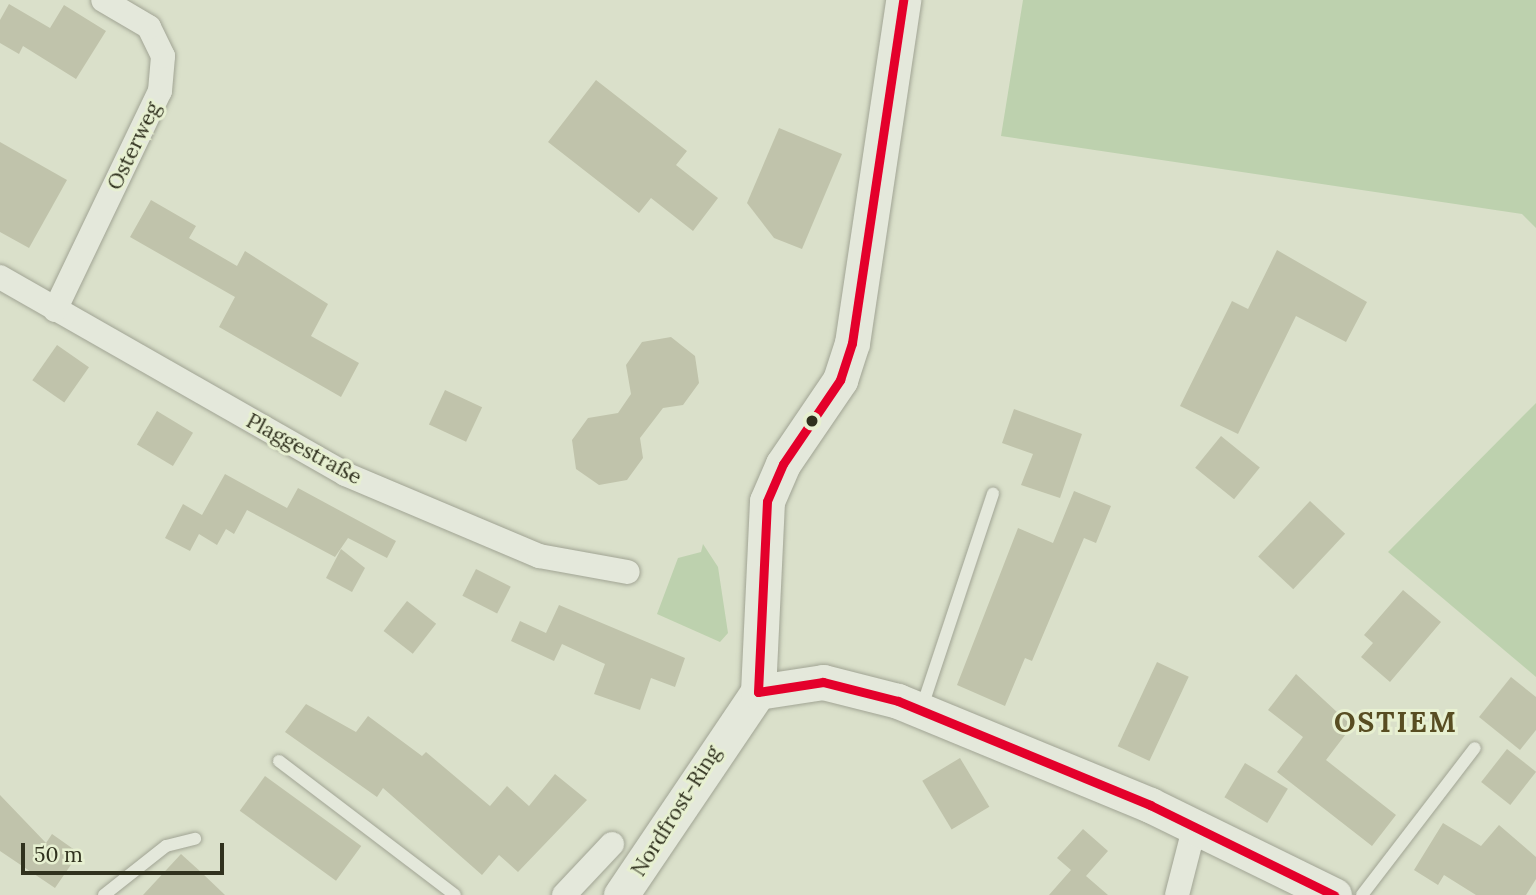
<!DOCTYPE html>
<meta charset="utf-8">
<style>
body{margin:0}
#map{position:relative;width:1536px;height:895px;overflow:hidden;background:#dae0ca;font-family:Lora,serif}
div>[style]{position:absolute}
.green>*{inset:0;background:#bdd1ae}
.building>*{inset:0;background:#c0c3ab;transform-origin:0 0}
.roads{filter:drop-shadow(0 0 2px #a1a494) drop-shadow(0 0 2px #a1a494)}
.lane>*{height:12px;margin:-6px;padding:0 6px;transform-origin:6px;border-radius:6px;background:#e4e8db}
.street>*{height:24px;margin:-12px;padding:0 12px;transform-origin:12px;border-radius:12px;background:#e4e8db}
.secondary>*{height:35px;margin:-17.5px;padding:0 17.5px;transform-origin:17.5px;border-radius:17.5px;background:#e4e8db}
.bus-1>*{height:9px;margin:-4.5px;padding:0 4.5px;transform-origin:4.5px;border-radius:4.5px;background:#e4002b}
.dots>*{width:19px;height:19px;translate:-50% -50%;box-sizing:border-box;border:4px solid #e7f0d1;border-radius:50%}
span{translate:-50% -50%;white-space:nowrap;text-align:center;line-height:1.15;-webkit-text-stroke:6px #e7f0d1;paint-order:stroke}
.street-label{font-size:21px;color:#30311e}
.district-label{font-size:28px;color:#584d22;font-weight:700;letter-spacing:2px}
.scale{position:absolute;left:21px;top:843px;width:203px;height:32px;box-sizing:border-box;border:4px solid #30311e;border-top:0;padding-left:9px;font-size:21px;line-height:24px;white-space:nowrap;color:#30311e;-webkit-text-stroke:5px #e7f0d1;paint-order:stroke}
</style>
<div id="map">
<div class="green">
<i style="clip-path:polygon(1023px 0,1536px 0,1536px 228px,1522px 214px,1001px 136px)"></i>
<i style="clip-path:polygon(1536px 403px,1536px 677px,1388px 552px)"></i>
<i style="clip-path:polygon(703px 544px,718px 567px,728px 633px,720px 642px,657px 614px,678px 558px,701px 552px)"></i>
</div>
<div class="building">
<i style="clip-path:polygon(9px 4px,50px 28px,64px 5px,106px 31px,76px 79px,23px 46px,19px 54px,0 43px,0 20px)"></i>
<i style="clip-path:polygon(596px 80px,687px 151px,676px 165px,718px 198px,693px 231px,651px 198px,639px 213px,548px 142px)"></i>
<i style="clip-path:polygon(779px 128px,842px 154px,802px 249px,774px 238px,747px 203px)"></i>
<i style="clip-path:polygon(0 142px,67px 180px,29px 248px,0 232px)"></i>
<i style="clip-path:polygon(151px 200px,196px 226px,189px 238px,237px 266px,245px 251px,328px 304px,311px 336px,359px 363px,341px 397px,219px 327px,235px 297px,130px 237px)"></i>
<i style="clip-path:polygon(1277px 250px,1367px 302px,1346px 342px,1296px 316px,1238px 434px,1180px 406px,1232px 301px,1248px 309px)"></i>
<i style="clip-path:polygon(671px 337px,695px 356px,699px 383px,683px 405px,663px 408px,640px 438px,643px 458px,627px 480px,599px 485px,576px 469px,572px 440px,588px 418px,618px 413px,631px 394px,626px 365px,642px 342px)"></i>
<i style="left:57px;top:345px;width:39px;height:43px;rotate:35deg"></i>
<i style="left:445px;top:390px;width:41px;height:38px;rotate:25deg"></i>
<i style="clip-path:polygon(1014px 409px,1082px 434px,1060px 498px,1021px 485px,1033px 454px,1002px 443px)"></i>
<i style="left:157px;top:411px;width:42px;height:39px;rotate:31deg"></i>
<i style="left:1221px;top:436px;width:50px;height:41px;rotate:39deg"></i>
<i style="clip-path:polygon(225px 474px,287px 508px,298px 488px,396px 541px,387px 558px,348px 538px,335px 557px,247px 510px,234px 534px,226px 529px,217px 545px,199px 534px,190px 551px,165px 538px,183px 504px,202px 515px)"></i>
<i style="clip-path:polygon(1074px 491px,1111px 506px,1096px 543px,1084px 538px,1032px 661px,1025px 658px,1005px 706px,957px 685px,1018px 528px,1053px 543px)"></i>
<i style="left:1310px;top:501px;width:48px;height:76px;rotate:43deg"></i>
<i style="clip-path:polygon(341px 549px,365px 568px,352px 592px,326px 578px)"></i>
<i style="left:476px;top:569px;width:39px;height:30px;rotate:27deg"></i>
<i style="clip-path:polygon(1403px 590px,1441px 622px,1390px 682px,1361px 657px,1373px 643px,1364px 635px)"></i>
<i style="left:407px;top:601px;width:37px;height:38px;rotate:38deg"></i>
<i style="clip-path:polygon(559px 605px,685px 658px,675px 687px,651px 678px,640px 710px,594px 694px,605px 664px,562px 644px,554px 661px,511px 641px,520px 621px,546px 633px)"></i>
<i style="left:1157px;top:662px;width:35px;height:93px;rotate:25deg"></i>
<i style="clip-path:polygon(1296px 674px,1352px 726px,1326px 760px,1396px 815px,1372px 846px,1277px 772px,1303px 737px,1268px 710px)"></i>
<i style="clip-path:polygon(1511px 677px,1536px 697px,1536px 730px,1520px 750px,1479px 717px)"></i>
<i style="clip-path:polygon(306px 704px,356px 732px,368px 716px,422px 756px,426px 752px,490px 806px,507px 786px,529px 806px,555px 774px,587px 800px,518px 872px,499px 855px,482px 875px,383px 788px,377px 797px,285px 732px)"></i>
<i style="left:1507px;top:749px;width:37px;height:42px;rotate:38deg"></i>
<i style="left:960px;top:758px;width:57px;height:44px;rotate:59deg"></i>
<i style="left:1245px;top:763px;width:50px;height:40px;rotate:31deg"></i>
<i style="left:265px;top:776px;width:119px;height:43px;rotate:36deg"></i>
<i style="clip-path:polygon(0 795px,46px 843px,52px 834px,79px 853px,55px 888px,0 851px)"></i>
<i style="clip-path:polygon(1443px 823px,1481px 846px,1499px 825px,1536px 857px,1536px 879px,1526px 895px,1476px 895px,1444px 875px,1438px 885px,1414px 870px)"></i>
<i style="clip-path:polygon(1083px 829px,1108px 851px,1086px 876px,1108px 895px,1049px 895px,1071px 870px,1057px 858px)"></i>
<i style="clip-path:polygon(181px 854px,202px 873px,225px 895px,143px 895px)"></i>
</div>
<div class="roads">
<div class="lane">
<i style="left:922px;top:707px;width:225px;rotate:-71.6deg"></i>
<i style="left:279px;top:761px;width:221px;rotate:37.3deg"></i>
<i style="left:104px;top:895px;width:79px;rotate:-38.3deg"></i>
<i style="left:166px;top:846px;width:30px;rotate:-14deg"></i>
<i style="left:1362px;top:895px;width:185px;rotate:-52.5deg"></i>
</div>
<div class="street">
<i style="left:0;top:277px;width:397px;rotate:29.7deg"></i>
<i style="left:345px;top:474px;width:211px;rotate:22.9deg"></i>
<i style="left:539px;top:556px;width:90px;rotate:10.2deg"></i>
<i style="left:55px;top:310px;width:243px;rotate:-64.4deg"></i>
<i style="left:160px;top:91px;width:35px;rotate:-85deg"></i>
<i style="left:163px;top:56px;width:32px;rotate:-116deg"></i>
<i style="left:149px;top:27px;width:53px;rotate:-149.6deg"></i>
<i style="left:564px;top:895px;width:70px;rotate:-46.7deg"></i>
<i style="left:1177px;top:895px;width:72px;rotate:-75.6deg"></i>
</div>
<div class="secondary">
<i style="left:758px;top:692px;width:66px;rotate:-8.7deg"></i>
<i style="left:823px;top:682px;width:77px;rotate:14.2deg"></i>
<i style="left:898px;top:701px;width:273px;rotate:22.4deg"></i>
<i style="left:1150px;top:805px;width:205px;rotate:26.1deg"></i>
<i style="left:621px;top:895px;width:245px;rotate:-56deg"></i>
<i style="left:758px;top:692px;width:191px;rotate:-87.3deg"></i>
<i style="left:767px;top:501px;width:40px;rotate:-66.6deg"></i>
<i style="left:783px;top:464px;width:102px;rotate:-55.8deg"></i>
<i style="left:840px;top:380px;width:39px;rotate:-72deg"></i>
<i style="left:852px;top:343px;width:347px;rotate:-81.5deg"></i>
</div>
</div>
<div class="bus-1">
<i style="left:758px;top:692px;width:191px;rotate:-87.3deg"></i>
<i style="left:767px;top:501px;width:40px;rotate:-66.6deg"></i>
<i style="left:783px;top:464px;width:102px;rotate:-55.8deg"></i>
<i style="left:840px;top:380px;width:39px;rotate:-72deg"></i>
<i style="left:852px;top:343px;width:347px;rotate:-81.5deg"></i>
<i style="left:758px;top:692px;width:66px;rotate:-8.7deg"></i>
<i style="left:823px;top:682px;width:77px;rotate:14.2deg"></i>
<i style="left:898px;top:701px;width:273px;rotate:22.4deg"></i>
<i style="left:1150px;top:805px;width:205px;rotate:26.1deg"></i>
</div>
<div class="dots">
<i style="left:812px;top:421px;background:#30311e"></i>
</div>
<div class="street-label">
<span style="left:134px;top:146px;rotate:-64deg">Osterweg</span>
<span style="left:304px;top:449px;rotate:28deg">Plaggestraße</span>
<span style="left:676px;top:811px;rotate:-58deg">Nordfrost-Ring</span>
</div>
<div class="district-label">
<span style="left:1396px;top:722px">OSTIEM</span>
</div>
<div class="scale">50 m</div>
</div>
